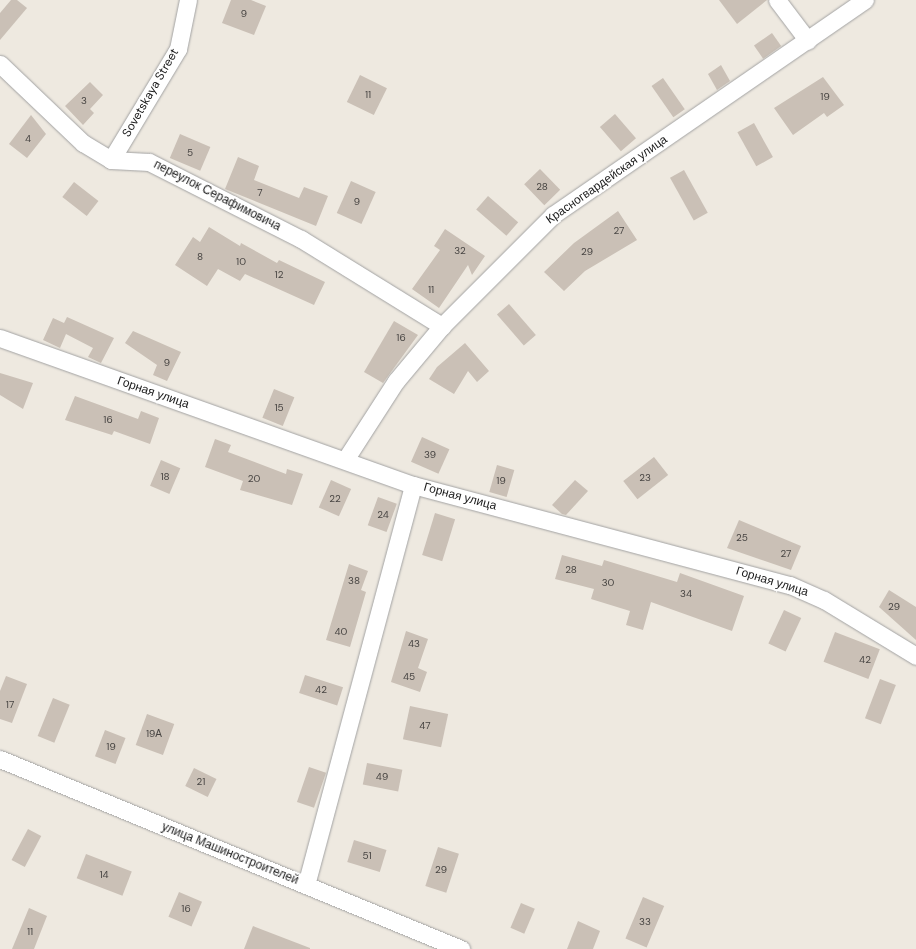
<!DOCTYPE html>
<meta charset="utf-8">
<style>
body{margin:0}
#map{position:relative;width:916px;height:949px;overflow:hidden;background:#eee9e0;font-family:"DM Sans",sans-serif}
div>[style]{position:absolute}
.building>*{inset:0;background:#cac0b6;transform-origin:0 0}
.roads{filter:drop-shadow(0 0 1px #a2a2a2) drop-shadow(0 0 1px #a2a2a2)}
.street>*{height:17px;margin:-8.5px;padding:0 8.5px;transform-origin:8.5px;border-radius:8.5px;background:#fff}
span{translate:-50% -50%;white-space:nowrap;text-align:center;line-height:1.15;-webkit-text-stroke:4px #fff;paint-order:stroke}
.number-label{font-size:10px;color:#474442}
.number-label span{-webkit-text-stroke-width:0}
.street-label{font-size:12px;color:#1b1b1b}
</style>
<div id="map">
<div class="building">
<i style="clip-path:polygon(11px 0,17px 0,27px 8px,0 40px,0 13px)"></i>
<i style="clip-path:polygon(231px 0,251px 0,266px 6px,254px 35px,222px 23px)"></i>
<i style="clip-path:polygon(719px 0,767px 0,737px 24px)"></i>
<i style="left:772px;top:33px;width:16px;height:22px;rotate:55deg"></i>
<i style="clip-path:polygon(721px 65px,730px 81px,717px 90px,708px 74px)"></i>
<i style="left:360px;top:75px;width:30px;height:30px;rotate:26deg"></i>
<i style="clip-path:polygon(823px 77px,844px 105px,827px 117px,824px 113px,793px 135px,774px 108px)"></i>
<i style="left:663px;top:78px;width:38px;height:14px;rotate:55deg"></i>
<i style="clip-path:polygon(90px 82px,103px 95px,90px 109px,94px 113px,83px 125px,65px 106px)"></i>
<i style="left:615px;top:114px;width:32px;height:20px;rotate:49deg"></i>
<i style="clip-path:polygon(31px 115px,46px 134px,27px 158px,9px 144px)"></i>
<i style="left:754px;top:123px;width:39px;height:19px;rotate:61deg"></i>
<i style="left:180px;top:134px;width:33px;height:26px;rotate:23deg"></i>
<i style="clip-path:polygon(238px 157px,259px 166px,254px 180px,299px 198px,304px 187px,328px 196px,316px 226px,225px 189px)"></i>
<i style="left:540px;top:169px;width:29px;height:22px;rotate:46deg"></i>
<i style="left:684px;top:170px;width:49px;height:16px;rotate:61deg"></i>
<i style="left:351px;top:181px;width:27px;height:35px;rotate:24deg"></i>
<i style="left:74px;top:182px;width:31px;height:19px;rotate:38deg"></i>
<i style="left:488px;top:196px;width:40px;height:18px;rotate:41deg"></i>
<i style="clip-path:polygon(618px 211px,637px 240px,585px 271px,564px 291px,544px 272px,574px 243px)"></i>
<i style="clip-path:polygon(209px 227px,240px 246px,241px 243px,277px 263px,279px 260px,325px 282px,314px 305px,245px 274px,240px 281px,218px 269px,207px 286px,175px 265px,193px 237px,200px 242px)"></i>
<i style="clip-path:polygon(445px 229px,485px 256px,472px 275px,468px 265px,439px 308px,412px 289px,440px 250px,434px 246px)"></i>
<i style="left:509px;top:304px;width:41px;height:16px;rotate:49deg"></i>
<i style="clip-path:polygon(67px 317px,114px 338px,101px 363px,88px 357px,93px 348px,66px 334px,60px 348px,43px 340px,53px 318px,64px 323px)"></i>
<i style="clip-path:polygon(394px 321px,418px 335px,383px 383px,364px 372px)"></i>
<i style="clip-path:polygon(133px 331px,181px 352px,167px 381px,153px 375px,157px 365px,125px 343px)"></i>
<i style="clip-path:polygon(465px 343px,489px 371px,477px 382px,468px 371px,454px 394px,429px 379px,437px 367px)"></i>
<i style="clip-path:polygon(0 373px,33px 383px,23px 409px,0 395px)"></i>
<i style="left:274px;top:389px;width:22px;height:31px;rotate:22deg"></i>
<i style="clip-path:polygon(75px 396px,138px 419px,141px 411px,159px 418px,150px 444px,114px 431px,112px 435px,65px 420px)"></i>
<i style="left:422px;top:437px;width:30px;height:27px;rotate:24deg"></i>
<i style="clip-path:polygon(215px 439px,231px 445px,228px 452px,286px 474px,287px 469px,303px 474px,292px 505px,240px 490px,243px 481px,205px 467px)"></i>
<i style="left:654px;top:457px;width:23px;height:39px;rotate:52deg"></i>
<i style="left:161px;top:460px;width:21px;height:28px;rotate:23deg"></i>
<i style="left:497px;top:465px;width:18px;height:28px;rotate:16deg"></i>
<i style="left:331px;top:480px;width:22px;height:30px;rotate:24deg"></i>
<i style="clip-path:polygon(575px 480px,588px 491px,566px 515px,562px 514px,552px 505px)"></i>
<i style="left:378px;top:497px;width:20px;height:30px;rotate:20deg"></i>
<i style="left:435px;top:513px;width:21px;height:44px;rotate:17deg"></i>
<i style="clip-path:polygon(739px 520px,801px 546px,791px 570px,727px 548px)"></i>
<i style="clip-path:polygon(562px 555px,602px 566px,604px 560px,677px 582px,680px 573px,744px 596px,732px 631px,651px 602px,643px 630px,626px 625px,630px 611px,591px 599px,594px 589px,555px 579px)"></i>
<i style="clip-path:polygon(349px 564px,368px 571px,361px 590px,366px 592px,350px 647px,326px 640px)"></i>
<i style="clip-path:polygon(889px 590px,916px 607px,916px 640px,879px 607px)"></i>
<i style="left:784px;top:610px;width:19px;height:37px;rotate:25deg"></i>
<i style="clip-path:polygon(406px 631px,428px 639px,418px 668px,427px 672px,420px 692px,391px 682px)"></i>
<i style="left:835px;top:632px;width:48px;height:32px;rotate:21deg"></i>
<i style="left:305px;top:675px;width:40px;height:19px;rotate:18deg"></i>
<i style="clip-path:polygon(6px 676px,27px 684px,12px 723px,0 719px,0 691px)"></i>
<i style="left:880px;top:679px;width:17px;height:42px;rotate:21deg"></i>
<i style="left:53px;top:698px;width:18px;height:41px;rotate:22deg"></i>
<i style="left:410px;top:706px;width:39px;height:34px;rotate:12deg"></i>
<i style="left:147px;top:714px;width:29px;height:33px;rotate:20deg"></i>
<i style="left:105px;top:730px;width:22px;height:28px;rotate:21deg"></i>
<i style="left:367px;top:763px;width:36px;height:22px;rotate:11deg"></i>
<i style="left:309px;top:767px;width:18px;height:37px;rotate:19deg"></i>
<i style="left:194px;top:768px;width:25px;height:20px;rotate:26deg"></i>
<i style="left:28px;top:829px;width:15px;height:35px;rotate:28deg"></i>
<i style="left:354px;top:840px;width:34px;height:23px;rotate:17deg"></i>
<i style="left:438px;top:847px;width:22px;height:41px;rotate:18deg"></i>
<i style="left:86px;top:854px;width:49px;height:26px;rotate:21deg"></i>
<i style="left:179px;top:892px;width:25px;height:27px;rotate:23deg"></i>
<i style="left:643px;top:897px;width:23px;height:45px;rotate:23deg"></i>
<i style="left:521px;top:903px;width:15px;height:27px;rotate:23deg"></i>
<i style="clip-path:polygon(29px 908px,47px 916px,34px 949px,12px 949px)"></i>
<i style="clip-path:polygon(578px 921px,600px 931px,593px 949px,567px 949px)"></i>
<i style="clip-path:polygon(253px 926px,310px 948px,310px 949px,244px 949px)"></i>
</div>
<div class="roads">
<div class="street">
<i style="left:777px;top:0;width:51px;rotate:52.9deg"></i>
<i style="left:0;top:64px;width:115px;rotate:43.6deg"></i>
<i style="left:83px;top:143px;width:33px;rotate:31deg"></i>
<i style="left:111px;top:160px;width:38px;rotate:3deg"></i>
<i style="left:149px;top:162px;width:170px;rotate:26.9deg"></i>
<i style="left:301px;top:239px;width:166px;rotate:31.7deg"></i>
<i style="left:111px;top:160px;width:130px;rotate:-58.9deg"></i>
<i style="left:178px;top:49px;width:50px;rotate:-78.5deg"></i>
<i style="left:0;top:338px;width:438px;rotate:19.6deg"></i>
<i style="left:413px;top:485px;width:390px;rotate:14.9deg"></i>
<i style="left:790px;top:585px;width:37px;rotate:24deg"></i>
<i style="left:824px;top:600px;width:108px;rotate:31.3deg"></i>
<i style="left:345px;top:460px;width:94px;rotate:-57.2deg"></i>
<i style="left:396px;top:381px;width:72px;rotate:-50.1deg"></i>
<i style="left:442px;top:326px;width:157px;rotate:-45deg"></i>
<i style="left:553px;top:215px;width:379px;rotate:-34.6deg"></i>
<i style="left:0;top:759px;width:499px;rotate:22.4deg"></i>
<i style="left:306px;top:885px;width:414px;rotate:-75deg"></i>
</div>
</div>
<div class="number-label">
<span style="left:244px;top:14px">9</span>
<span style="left:368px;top:95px">11</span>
<span style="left:825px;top:97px">19</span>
<span style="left:84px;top:101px">3</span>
<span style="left:28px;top:139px">4</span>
<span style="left:190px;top:153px">5</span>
<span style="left:542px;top:187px">28</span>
<span style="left:260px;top:193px">7</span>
<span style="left:357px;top:202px">9</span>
<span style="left:619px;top:231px">27</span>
<span style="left:460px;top:251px">32</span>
<span style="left:587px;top:252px">29</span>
<span style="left:200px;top:257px">8</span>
<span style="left:241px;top:262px">10</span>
<span style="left:279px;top:275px">12</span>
<span style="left:431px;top:290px">11</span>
<span style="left:401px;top:338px">16</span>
<span style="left:167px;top:363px">9</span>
<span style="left:279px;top:408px">15</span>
<span style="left:108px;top:420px">16</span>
<span style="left:430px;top:455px">39</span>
<span style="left:165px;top:477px">18</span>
<span style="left:645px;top:478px">23</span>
<span style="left:254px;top:479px">20</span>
<span style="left:501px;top:481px">19</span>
<span style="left:335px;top:499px">22</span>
<span style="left:383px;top:515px">24</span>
<span style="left:742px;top:538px">25</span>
<span style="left:786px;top:554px">27</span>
<span style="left:571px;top:570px">28</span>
<span style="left:354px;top:581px">38</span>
<span style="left:608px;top:583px">30</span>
<span style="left:686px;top:594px">34</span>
<span style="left:894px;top:607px">29</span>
<span style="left:341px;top:632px">40</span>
<span style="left:414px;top:644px">43</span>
<span style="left:865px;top:660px">42</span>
<span style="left:409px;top:677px">45</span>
<span style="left:321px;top:690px">42</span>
<span style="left:10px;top:705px">17</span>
<span style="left:425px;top:726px">47</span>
<span style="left:154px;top:734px">19А</span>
<span style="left:111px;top:747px">19</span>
<span style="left:382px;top:777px">49</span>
<span style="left:201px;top:782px">21</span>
<span style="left:367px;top:856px">51</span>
<span style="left:441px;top:870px">29</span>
<span style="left:104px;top:875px">14</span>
<span style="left:186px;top:909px">16</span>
<span style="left:645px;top:922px">33</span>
<span style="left:30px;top:932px">11</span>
</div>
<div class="street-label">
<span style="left:151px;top:93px;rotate:-60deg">Sovetskaya Street</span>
<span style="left:607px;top:180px;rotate:-35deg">Красногвардейская улица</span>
<span style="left:217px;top:196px;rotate:27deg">переулок Серафимовича</span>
<span style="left:153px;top:393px;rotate:19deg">Горная улица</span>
<span style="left:460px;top:497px;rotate:15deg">Горная улица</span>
<span style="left:772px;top:582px;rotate:17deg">Горная улица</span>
<span style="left:230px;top:854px;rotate:22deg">улица Машиностроителей</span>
</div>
</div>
